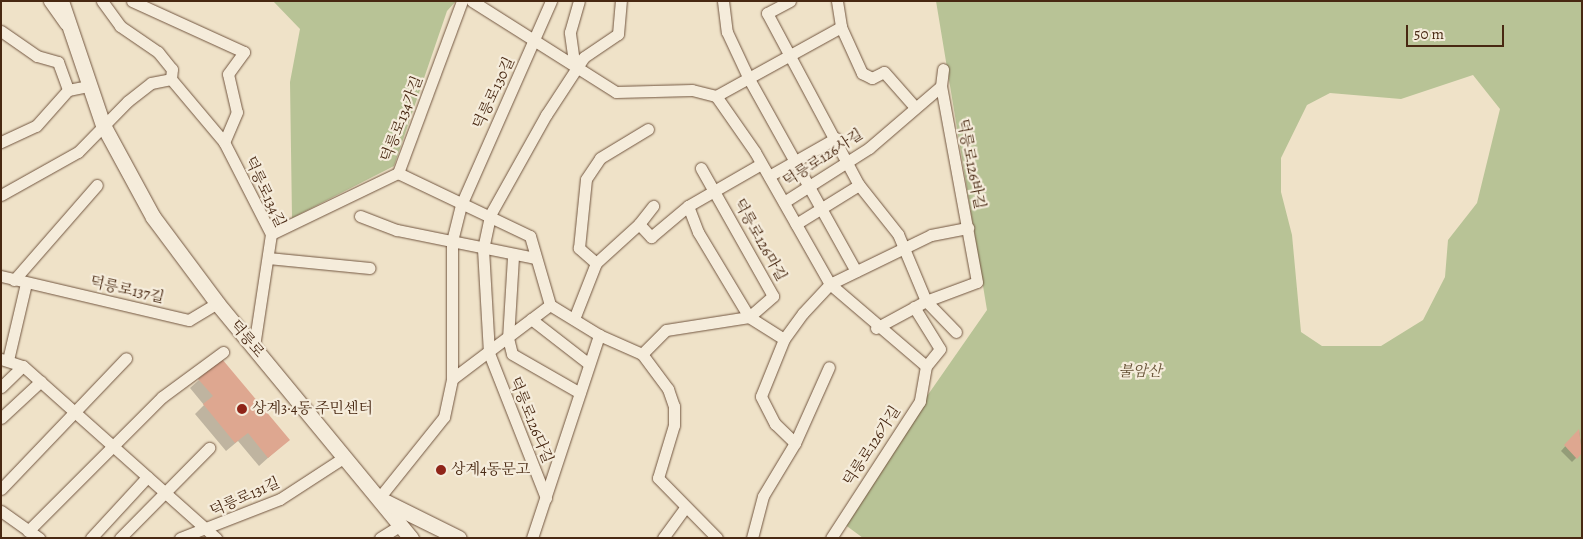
<!DOCTYPE html>
<meta charset="utf-8">
<style>
body{margin:0}
#map{position:relative;width:1583px;height:539px;overflow:hidden;background:#efe2c8;font-family:Alegreya,"Noto Serif KR",serif}
div>[style]{position:absolute}
.green>*{inset:0;background:#b8c396}
.shadow>*{inset:0;background:#0003}
.building>*{inset:0;background:#dea790}
.roads{filter:drop-shadow(0 0 1px #725640) drop-shadow(0 0 1px #725640)}
.street>*{height:11px;margin:-5.5px;padding:0 5.5px;transform-origin:5.5px;border-radius:5.5px;background:#f5ecdb}
.secondary>*{height:15px;margin:-7.5px;padding:0 7.5px;transform-origin:7.5px;border-radius:7.5px;background:#f5ecdb}
.dots>*{width:14px;height:14px;translate:-50% -50%;box-sizing:border-box;border:2px solid #f5ecdb;border-radius:50%}
span{translate:-50% -50%;white-space:nowrap;text-align:center;line-height:1.15;-webkit-text-stroke:4.5px #f5ecdb;paint-order:stroke}
.street-label{font-size:15px;color:#482812}
.park-label{font-size:15px;color:#644f33;font-style:italic}
.poi-label{font-size:15px;color:#482812}
.left{translate:0 -50%;text-align:left}
.frame{position:absolute;inset:0;border:2px solid #482812;pointer-events:none}
.scale{position:absolute;left:1406px;top:25px;width:98px;height:22px;box-sizing:border-box;border:2px solid #482812;border-top:0;padding-left:6px;font-size:15px;line-height:18px;white-space:nowrap;color:#482812;-webkit-text-stroke:4px #f5ecdb;paint-order:stroke}
</style>
<div id="map">
<div class="green">
<i style="clip-path:polygon(273px 1px,456px 1px,447px 11px,394px 166px,292px 218px,290px 82px,300px 29px)"></i>
<i style="clip-path:polygon(evenodd,936px 1px,1582px 1px,1582px 538px,863px 538px,840px 521px,987px 310px,936px 1px,1473px 75px,1500px 109px,1477px 203px,1448px 240px,1445px 277px,1423px 320px,1381px 346px,1322px 346px,1301px 332px,1292px 235px,1281px 192px,1281px 158px,1307px 105px,1330px 93px,1401px 99px,1473px 75px)"></i>
</div>
<div class="shadow">
<i style="clip-path:polygon(199px 380px,288px 440px,259px 466px,238px 441px,226px 451px,195px 414px,204px 405px,190px 388px)"></i>
<i style="clip-path:polygon(1579px 431px,1582px 452px,1572px 462px,1561px 451px)"></i>
</div>
<div class="building">
<i style="clip-path:polygon(222px 359px,290px 440px,268px 458px,248px 433px,235px 443px,203px 404px,213px 396px,198px 379px)"></i>
<i style="clip-path:polygon(1579px 429px,1582px 453px,1577px 459px,1564px 445px)"></i>
</div>
<div class="roads">
<div class="street">
<i style="left:49px;top:1px;width:28px;rotate:55deg"></i>
<i style="left:102px;top:1px;width:31px;rotate:54deg"></i>
<i style="left:120px;top:26px;width:46px;rotate:34.4deg"></i>
<i style="left:158px;top:52px;width:22px;rotate:51deg"></i>
<i style="left:172px;top:69px;width:10px;rotate:96deg"></i>
<i style="left:171px;top:79px;width:82px;rotate:49.9deg"></i>
<i style="left:224px;top:142px;width:103px;rotate:62.9deg"></i>
<i style="left:271px;top:234px;width:113px;rotate:98.6deg"></i>
<i style="left:132px;top:1px;width:123px;rotate:24.5deg"></i>
<i style="left:244px;top:52px;width:27px;rotate:126deg"></i>
<i style="left:228px;top:74px;width:39px;rotate:77deg"></i>
<i style="left:237px;top:112px;width:33px;rotate:113deg"></i>
<i style="left:472px;top:1px;width:170px;rotate:32.3deg"></i>
<i style="left:616px;top:92px;width:76px;rotate:-1.5deg"></i>
<i style="left:692px;top:90px;width:25px;rotate:14deg"></i>
<i style="left:723px;top:1px;width:31px;rotate:83deg"></i>
<i style="left:727px;top:32px;width:52px;rotate:64.9deg"></i>
<i style="left:749px;top:79px;width:220px;rotate:60.9deg"></i>
<i style="left:790px;top:1px;width:26px;rotate:152deg"></i>
<i style="left:767px;top:13px;width:195px;rotate:61.9deg"></i>
<i style="left:859px;top:185px;width:63px;rotate:51.5deg"></i>
<i style="left:898px;top:234px;width:73px;rotate:67.3deg"></i>
<i style="left:926px;top:301px;width:43px;rotate:45.9deg"></i>
<i style="left:837px;top:1px;width:26px;rotate:81deg"></i>
<i style="left:841px;top:27px;width:51px;rotate:65.5deg"></i>
<i style="left:862px;top:73px;width:11px;rotate:27deg"></i>
<i style="left:872px;top:78px;width:13px;rotate:-27deg"></i>
<i style="left:884px;top:72px;width:45px;rotate:48.6deg"></i>
<i style="left:1px;top:31px;width:44px;rotate:34.8deg"></i>
<i style="left:37px;top:56px;width:22px;rotate:16deg"></i>
<i style="left:58px;top:62px;width:30px;rotate:70deg"></i>
<i style="left:574px;top:62px;width:30px;rotate:-98deg"></i>
<i style="left:570px;top:32px;width:32px;rotate:-74deg"></i>
<i style="left:716px;top:96px;width:68px;rotate:55.1deg"></i>
<i style="left:755px;top:152px;width:152px;rotate:60.4deg"></i>
<i style="left:830px;top:284px;width:126px;rotate:40.5deg"></i>
<i style="left:926px;top:366px;width:36px;rotate:100deg"></i>
<i style="left:920px;top:401px;width:163px;rotate:123deg"></i>
<i style="left:716px;top:96px;width:143px;rotate:-28.9deg"></i>
<i style="left:1px;top:142px;width:38px;rotate:-25deg"></i>
<i style="left:36px;top:126px;width:48px;rotate:-48.4deg"></i>
<i style="left:68px;top:90px;width:20px;rotate:-11deg"></i>
<i style="left:398px;top:173px;width:146px;rotate:25.5deg"></i>
<i style="left:530px;top:236px;width:72px;rotate:73.8deg"></i>
<i style="left:550px;top:305px;width:57px;rotate:31.5deg"></i>
<i style="left:599px;top:335px;width:47px;rotate:23.8deg"></i>
<i style="left:642px;top:354px;width:44px;rotate:53.4deg"></i>
<i style="left:668px;top:389px;width:18px;rotate:71deg"></i>
<i style="left:674px;top:406px;width:19px;rotate:90deg"></i>
<i style="left:674px;top:425px;width:55px;rotate:106.8deg"></i>
<i style="left:658px;top:478px;width:84px;rotate:45.5deg"></i>
<i style="left:769px;top:176px;width:77px;rotate:-29.6deg"></i>
<i style="left:1px;top:195px;width:88px;rotate:-29.2deg"></i>
<i style="left:78px;top:152px;width:71px;rotate:-45.6deg"></i>
<i style="left:128px;top:101px;width:29px;rotate:-38deg"></i>
<i style="left:151px;top:83px;width:20px;rotate:-11deg"></i>
<i style="left:784px;top:202px;width:101px;rotate:-32.4deg"></i>
<i style="left:869px;top:148px;width:95px;rotate:-40.7deg"></i>
<i style="left:688px;top:206px;width:28px;rotate:69deg"></i>
<i style="left:698px;top:232px;width:99px;rotate:59deg"></i>
<i style="left:749px;top:317px;width:32px;rotate:-41deg"></i>
<i style="left:773px;top:296px;width:147px;rotate:-119.4deg"></i>
<i style="left:360px;top:216px;width:40px;rotate:21deg"></i>
<i style="left:397px;top:230px;width:141px;rotate:11.5deg"></i>
<i style="left:639px;top:224px;width:23px;rotate:-52deg"></i>
<i style="left:796px;top:224px;width:74px;rotate:-31.8deg"></i>
<i style="left:271px;top:234px;width:141px;rotate:-25.7deg"></i>
<i style="left:398px;top:173px;width:184px;rotate:-69.6deg"></i>
<i style="left:513px;top:257px;width:81px;rotate:93.5deg"></i>
<i style="left:508px;top:338px;width:16px;rotate:76deg"></i>
<i style="left:512px;top:354px;width:78px;rotate:29.8deg"></i>
<i style="left:268px;top:258px;width:102px;rotate:5.6deg"></i>
<i style="left:596px;top:263px;width:23px;rotate:-139deg"></i>
<i style="left:579px;top:248px;width:69px;rotate:-84.2deg"></i>
<i style="left:586px;top:179px;width:25px;rotate:-56deg"></i>
<i style="left:600px;top:158px;width:56px;rotate:-31.1deg"></i>
<i style="left:1px;top:276px;width:193px;rotate:13.2deg"></i>
<i style="left:189px;top:320px;width:33px;rotate:-31deg"></i>
<i style="left:14px;top:280px;width:126px;rotate:-48.9deg"></i>
<i style="left:914px;top:307px;width:49px;rotate:58.2deg"></i>
<i style="left:940px;top:349px;width:22px;rotate:129deg"></i>
<i style="left:531px;top:319px;width:73px;rotate:37.8deg"></i>
<i style="left:574px;top:319px;width:60px;rotate:-68.6deg"></i>
<i style="left:596px;top:263px;width:58px;rotate:-42.2deg"></i>
<i style="left:639px;top:224px;width:18px;rotate:47deg"></i>
<i style="left:651px;top:237px;width:48px;rotate:-40deg"></i>
<i style="left:688px;top:206px;width:84px;rotate:-29.9deg"></i>
<i style="left:876px;top:328px;width:57px;rotate:-28.4deg"></i>
<i style="left:926px;top:301px;width:54px;rotate:-20.4deg"></i>
<i style="left:977px;top:282px;width:199px;rotate:-100.4deg"></i>
<i style="left:941px;top:86px;width:17px;rotate:-83deg"></i>
<i style="left:642px;top:354px;width:34px;rotate:-45deg"></i>
<i style="left:666px;top:330px;width:84px;rotate:-8.9deg"></i>
<i style="left:749px;top:317px;width:41px;rotate:32.2deg"></i>
<i style="left:1px;top:359px;width:23px;rotate:18deg"></i>
<i style="left:23px;top:366px;width:259px;rotate:41.7deg"></i>
<i style="left:8px;top:360px;width:79px;rotate:-76.8deg"></i>
<i style="left:452px;top:379px;width:123px;rotate:-37.1deg"></i>
<i style="left:1px;top:387px;width:30px;rotate:-44deg"></i>
<i style="left:1px;top:418px;width:54px;rotate:-42.8deg"></i>
<i style="left:795px;top:443px;width:28px;rotate:-136deg"></i>
<i style="left:775px;top:424px;width:31px;rotate:-117deg"></i>
<i style="left:761px;top:396px;width:61px;rotate:-68deg"></i>
<i style="left:784px;top:339px;width:32px;rotate:-54deg"></i>
<i style="left:803px;top:313px;width:40px;rotate:-47deg"></i>
<i style="left:830px;top:284px;width:112px;rotate:-25.9deg"></i>
<i style="left:931px;top:235px;width:38px;rotate:-11deg"></i>
<i style="left:1px;top:489px;width:181px;rotate:-46.3deg"></i>
<i style="left:379px;top:498px;width:104px;rotate:-51.3deg"></i>
<i style="left:444px;top:417px;width:39px;rotate:-78deg"></i>
<i style="left:452px;top:379px;width:138px;rotate:-90deg"></i>
<i style="left:452px;top:241px;width:37px;rotate:-76deg"></i>
<i style="left:461px;top:205px;width:223px;rotate:-66.2deg"></i>
<i style="left:546px;top:498px;width:156px;rotate:-111.5deg"></i>
<i style="left:489px;top:353px;width:104px;rotate:-93.3deg"></i>
<i style="left:483px;top:249px;width:35px;rotate:-78deg"></i>
<i style="left:490px;top:215px;width:115px;rotate:-60.8deg"></i>
<i style="left:546px;top:115px;width:69px;rotate:-56.8deg"></i>
<i style="left:584px;top:57px;width:41px;rotate:-34.1deg"></i>
<i style="left:618px;top:34px;width:33px;rotate:-85deg"></i>
<i style="left:1px;top:511px;width:47px;rotate:35.4deg"></i>
<i style="left:28px;top:531px;width:190px;rotate:-45deg"></i>
<i style="left:162px;top:397px;width:76px;rotate:-36.4deg"></i>
<i style="left:91px;top:538px;width:83px;rotate:-47.4deg"></i>
<i style="left:120px;top:538px;width:127px;rotate:-45.3deg"></i>
<i style="left:180px;top:538px;width:107px;rotate:-21.3deg"></i>
<i style="left:280px;top:499px;width:75px;rotate:-33.1deg"></i>
<i style="left:380px;top:538px;width:25px;rotate:-32deg"></i>
<i style="left:532px;top:538px;width:214px;rotate:-71.7deg"></i>
<i style="left:663px;top:538px;width:36px;rotate:-54deg"></i>
<i style="left:752px;top:538px;width:43px;rotate:-75.3deg"></i>
<i style="left:763px;top:496px;width:62px;rotate:-58.9deg"></i>
<i style="left:795px;top:443px;width:83px;rotate:-65.9deg"></i>
</div>
<div class="secondary">
<i style="left:61px;top:1px;width:131px;rotate:71.3deg"></i>
<i style="left:103px;top:125px;width:105px;rotate:61.5deg"></i>
<i style="left:153px;top:217px;width:107px;rotate:53.3deg"></i>
<i style="left:217px;top:303px;width:305px;rotate:50.5deg"></i>
<i style="left:386px;top:502px;width:81px;rotate:26.3deg"></i>
</div>
</div>
<div class="dots">
<i style="left:242px;top:409px;background:#8f2418"></i>
<i style="left:441px;top:470px;background:#8f2418"></i>
</div>
<div class="street-label">
<span style="left:494px;top:93px;rotate:-65deg">덕릉로130길</span>
<span style="left:402px;top:119px;rotate:-69deg">덕릉로134가길</span>
<span style="left:823px;top:158px;rotate:-33deg">덕릉로126사길</span>
<span style="left:971px;top:164px;rotate:79deg">덕릉로126바길</span>
<span style="left:265px;top:192px;rotate:65deg">덕릉로134길</span>
<span style="left:760px;top:240px;rotate:61deg">덕릉로126마길</span>
<span style="left:127px;top:290px;rotate:13deg">덕릉로137길</span>
<span style="left:247px;top:339px;rotate:50deg">덕릉로</span>
<span style="left:531px;top:420px;rotate:68deg">덕릉로126다길</span>
<span style="left:872px;top:446px;rotate:-57deg">덕릉로126가길</span>
<span style="left:245px;top:497px;rotate:-24deg">덕릉로131길</span>
</div>
<div class="park-label">
<span style="left:1140px;top:372px">불암산</span>
</div>
<div class="poi-label">
<span class="left" style="left:252px;top:409px">상계3·4동 주민센터</span>
<span class="left" style="left:451px;top:470px">상계4동문고</span>
</div>
<div class="frame"></div>
<div class="scale">50 m</div>
</div>
